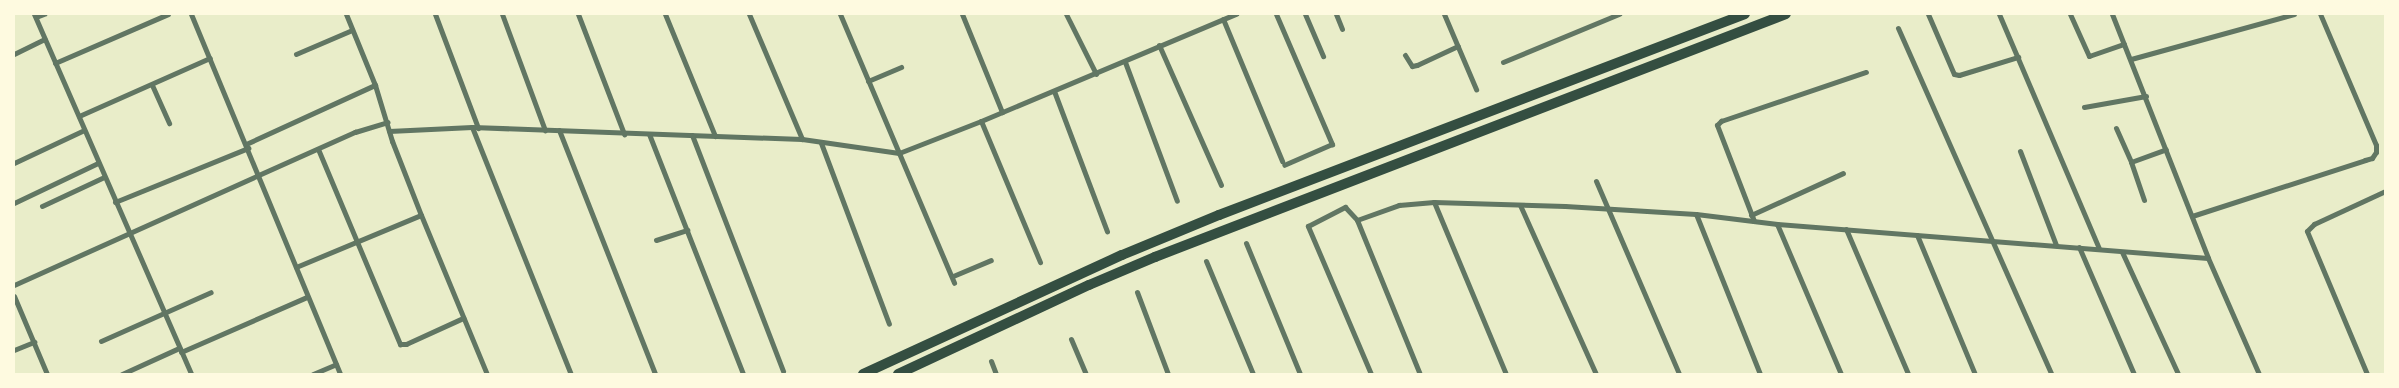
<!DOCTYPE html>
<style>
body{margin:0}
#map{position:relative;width:2399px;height:388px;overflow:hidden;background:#e9edc9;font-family:"Titillium Web",sans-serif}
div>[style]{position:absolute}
.minor>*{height:5px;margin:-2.5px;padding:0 2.5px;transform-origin:2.5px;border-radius:2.5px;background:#617663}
.motorway>*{height:10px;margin:-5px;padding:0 5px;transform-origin:5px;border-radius:5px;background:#344e41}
span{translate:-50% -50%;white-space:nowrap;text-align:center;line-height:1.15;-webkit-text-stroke:5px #fefae0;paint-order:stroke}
.frame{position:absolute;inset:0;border:15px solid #fefae0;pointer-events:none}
</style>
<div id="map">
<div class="minor">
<i style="left:34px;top:14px;width:393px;rotate:66.4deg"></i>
<i style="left:191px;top:14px;width:390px;rotate:67.5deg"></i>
<i style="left:346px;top:14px;width:77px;rotate:67.8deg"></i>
<i style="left:375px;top:85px;width:59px;rotate:73.1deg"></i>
<i style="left:392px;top:141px;width:79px;rotate:68.6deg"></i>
<i style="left:421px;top:215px;width:172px;rotate:67.5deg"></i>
<i style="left:435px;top:14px;width:122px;rotate:69.3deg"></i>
<i style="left:502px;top:14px;width:124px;rotate:69.7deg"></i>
<i style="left:578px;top:14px;width:129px;rotate:69deg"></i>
<i style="left:665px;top:14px;width:132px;rotate:67.7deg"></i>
<i style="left:749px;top:14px;width:136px;rotate:67deg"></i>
<i style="left:840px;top:14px;width:292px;rotate:67deg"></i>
<i style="left:962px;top:14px;width:106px;rotate:67.8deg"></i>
<i style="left:1066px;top:14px;width:67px;rotate:63.4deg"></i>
<i style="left:1276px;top:14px;width:142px;rotate:66.7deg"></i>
<i style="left:1332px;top:144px;width:52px;rotate:156.4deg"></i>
<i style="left:1305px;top:14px;width:46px;rotate:66.8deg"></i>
<i style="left:1336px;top:14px;width:16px;rotate:68deg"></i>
<i style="left:1444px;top:14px;width:82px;rotate:66.9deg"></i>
<i style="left:1928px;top:14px;width:65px;rotate:66.6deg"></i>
<i style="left:1954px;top:74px;width:5px;rotate:11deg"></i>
<i style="left:1959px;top:75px;width:62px;rotate:-17deg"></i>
<i style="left:1999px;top:14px;width:254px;rotate:66.9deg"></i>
<i style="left:2070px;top:14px;width:46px;rotate:65.7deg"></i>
<i style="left:2089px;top:56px;width:37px;rotate:-19deg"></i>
<i style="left:2112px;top:14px;width:262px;rotate:68.5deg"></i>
<i style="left:2208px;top:258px;width:127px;rotate:66.3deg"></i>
<i style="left:36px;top:17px;width:9px;rotate:-21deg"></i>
<i style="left:1223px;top:19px;width:154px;rotate:67.4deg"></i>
<i style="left:1898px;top:28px;width:378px;rotate:66.1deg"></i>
<i style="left:1159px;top:45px;width:153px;rotate:66.1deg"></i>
<i style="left:14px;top:54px;width:34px;rotate:-26deg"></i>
<i style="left:296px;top:54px;width:61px;rotate:-23.2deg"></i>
<i style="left:1405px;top:55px;width:13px;rotate:58deg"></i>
<i style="left:1412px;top:66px;width:5px;rotate:-11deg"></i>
<i style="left:1417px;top:65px;width:45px;rotate:-24.9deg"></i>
<i style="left:2131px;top:59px;width:169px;rotate:-15.4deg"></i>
<i style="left:1125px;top:62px;width:148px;rotate:69.5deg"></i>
<i style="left:1503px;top:62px;width:126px;rotate:-22.5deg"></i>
<i style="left:55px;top:63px;width:123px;rotate:-23.4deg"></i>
<i style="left:868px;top:81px;width:36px;rotate:-23deg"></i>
<i style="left:152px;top:85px;width:42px;rotate:65.9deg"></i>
<i style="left:1054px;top:91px;width:150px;rotate:69.3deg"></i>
<i style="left:2084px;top:107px;width:63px;rotate:-10.1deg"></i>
<i style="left:79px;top:116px;width:143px;rotate:-23.9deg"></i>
<i style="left:981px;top:121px;width:153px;rotate:67.3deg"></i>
<i style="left:472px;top:127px;width:266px;rotate:68.2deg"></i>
<i style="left:2116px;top:128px;width:37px;rotate:66deg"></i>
<i style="left:559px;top:130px;width:262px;rotate:68.5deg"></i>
<i style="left:389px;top:131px;width:83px;rotate:-2.8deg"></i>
<i style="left:472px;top:127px;width:330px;rotate:2.1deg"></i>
<i style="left:802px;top:139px;width:98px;rotate:8.2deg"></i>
<i style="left:899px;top:153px;width:88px;rotate:-21.3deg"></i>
<i style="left:981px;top:121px;width:277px;rotate:-22.8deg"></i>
<i style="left:649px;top:134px;width:258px;rotate:68.6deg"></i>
<i style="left:692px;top:135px;width:253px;rotate:68.9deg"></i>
<i style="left:821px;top:143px;width:193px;rotate:69.4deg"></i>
<i style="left:246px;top:144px;width:142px;rotate:-24.6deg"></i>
<i style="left:318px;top:149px;width:212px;rotate:67.2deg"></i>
<i style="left:400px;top:344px;width:6px"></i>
<i style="left:406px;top:344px;width:63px;rotate:-24.5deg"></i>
<i style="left:2020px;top:151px;width:101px;rotate:69deg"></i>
<i style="left:14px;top:163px;width:77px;rotate:-25.2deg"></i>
<i style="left:1596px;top:181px;width:210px;rotate:66.7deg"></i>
<i style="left:2144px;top:200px;width:40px;rotate:-108.9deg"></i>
<i style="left:2131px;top:162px;width:37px;rotate:-20deg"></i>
<i style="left:115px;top:202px;width:144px;rotate:-22.1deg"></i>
<i style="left:1434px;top:202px;width:186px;rotate:67.3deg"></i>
<i style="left:14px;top:203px;width:93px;rotate:-25.5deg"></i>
<i style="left:1520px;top:205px;width:185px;rotate:65.8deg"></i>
<i style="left:42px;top:206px;width:68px;rotate:-25.1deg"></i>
<i style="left:1696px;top:214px;width:172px;rotate:68.2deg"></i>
<i style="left:1751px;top:215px;width:101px;rotate:-24.5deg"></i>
<i style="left:2192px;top:216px;width:182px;rotate:-17.9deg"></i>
<i style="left:2365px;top:160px;width:7px;rotate:-16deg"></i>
<i style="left:2372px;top:158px;width:7px;rotate:-56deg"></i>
<i style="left:2376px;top:152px;width:7px;rotate:-90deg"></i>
<i style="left:2376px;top:145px;width:142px;rotate:-113.1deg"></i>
<i style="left:1357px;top:220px;width:45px;rotate:-19.7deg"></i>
<i style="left:1399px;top:205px;width:35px;rotate:-5deg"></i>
<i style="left:1434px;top:202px;width:131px;rotate:1.7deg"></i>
<i style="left:1565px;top:206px;width:131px;rotate:3.5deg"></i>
<i style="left:1696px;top:214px;width:82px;rotate:7deg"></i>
<i style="left:1777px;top:224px;width:432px;rotate:4.5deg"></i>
<i style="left:1754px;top:221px;width:103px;rotate:-111.1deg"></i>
<i style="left:1717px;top:125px;width:6px;rotate:-45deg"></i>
<i style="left:1721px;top:121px;width:153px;rotate:-18.7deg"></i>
<i style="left:1777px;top:224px;width:163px;rotate:66.9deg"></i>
<i style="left:1846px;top:229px;width:158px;rotate:66.8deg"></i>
<i style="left:1917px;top:235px;width:151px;rotate:67.4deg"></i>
<i style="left:656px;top:240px;width:33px;rotate:-18deg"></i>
<i style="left:1246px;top:243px;width:142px;rotate:67.6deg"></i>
<i style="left:2079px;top:247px;width:138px;rotate:66.6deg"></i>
<i style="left:2122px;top:252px;width:134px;rotate:65.3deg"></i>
<i style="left:1206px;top:261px;width:122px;rotate:67.4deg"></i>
<i style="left:296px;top:267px;width:135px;rotate:-22.6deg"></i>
<i style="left:953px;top:276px;width:41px;rotate:-22.8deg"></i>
<i style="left:14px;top:285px;width:374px;rotate:-24.2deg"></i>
<i style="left:355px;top:132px;width:34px;rotate:-17deg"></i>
<i style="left:1137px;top:292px;width:88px;rotate:69.3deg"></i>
<i style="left:14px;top:296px;width:85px;rotate:67.1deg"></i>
<i style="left:1071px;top:339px;width:38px;rotate:67deg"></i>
<i style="left:101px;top:341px;width:120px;rotate:-24deg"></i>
<i style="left:14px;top:350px;width:22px;rotate:-22deg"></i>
<i style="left:181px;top:352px;width:137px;rotate:-23.6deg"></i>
<i style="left:991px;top:361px;width:14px;rotate:69deg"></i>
<i style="left:122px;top:374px;width:63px;rotate:-24.5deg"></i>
<i style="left:313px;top:374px;width:25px;rotate:-23deg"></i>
<i style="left:1371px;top:374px;width:161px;rotate:-113.1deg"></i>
<i style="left:1308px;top:226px;width:42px;rotate:-27.2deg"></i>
<i style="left:1345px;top:207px;width:18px;rotate:47deg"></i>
<i style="left:1357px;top:220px;width:166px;rotate:67.8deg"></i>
<i style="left:2367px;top:374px;width:155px;rotate:-112.8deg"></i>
<i style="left:2307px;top:231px;width:10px;rotate:-45deg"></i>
<i style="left:2314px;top:224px;width:78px;rotate:-24.9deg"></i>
</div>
<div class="motorway">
<i style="left:863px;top:374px;width:285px;rotate:-24.7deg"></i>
<i style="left:1122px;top:255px;width:105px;rotate:-22.4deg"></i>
<i style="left:1219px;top:215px;width:563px;rotate:-20.91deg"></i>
<i style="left:898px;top:374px;width:211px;rotate:-25deg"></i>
<i style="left:1089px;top:285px;width:72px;rotate:-23deg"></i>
<i style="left:1155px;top:257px;width:676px;rotate:-21.06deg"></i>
</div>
<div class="frame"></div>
</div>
